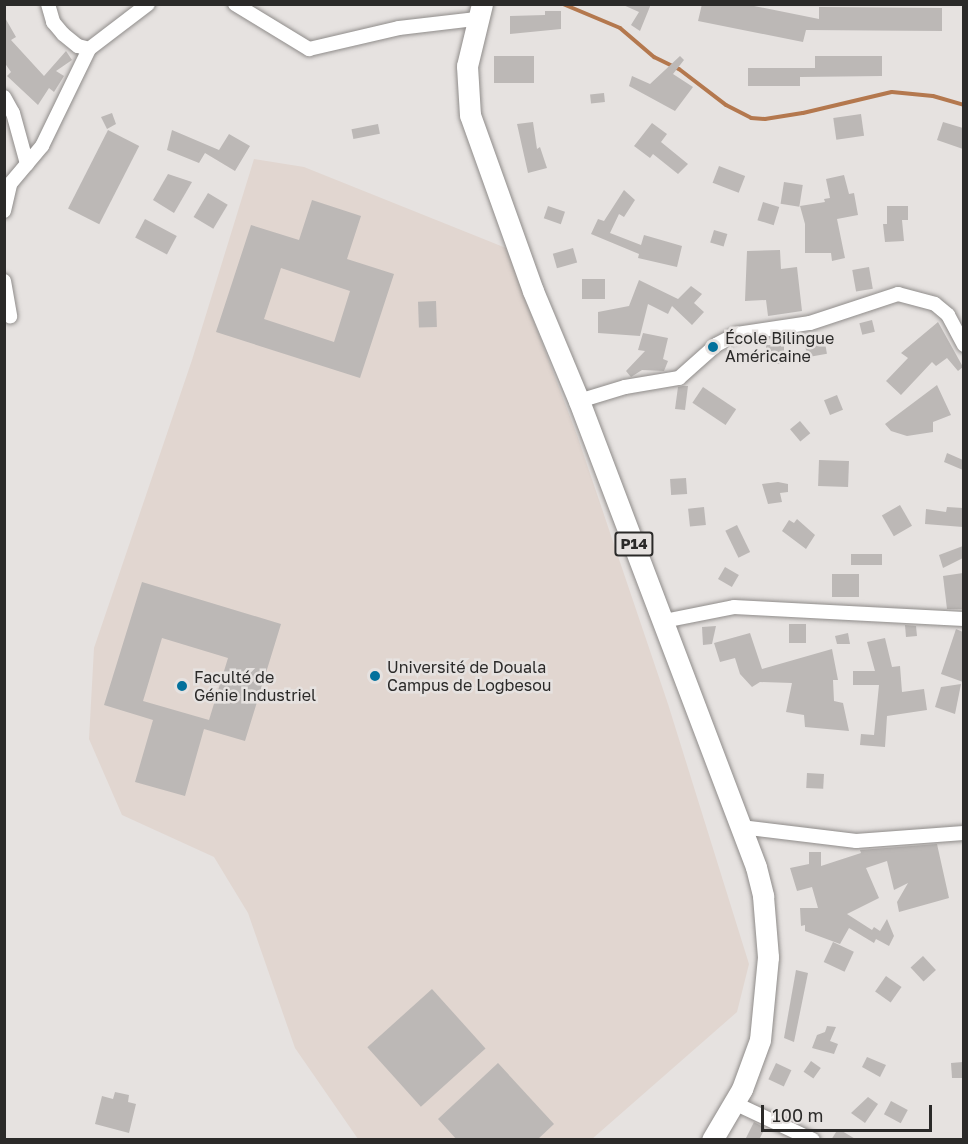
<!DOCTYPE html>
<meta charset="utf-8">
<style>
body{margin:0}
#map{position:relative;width:968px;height:1144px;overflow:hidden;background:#e6e2e0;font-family:"Golos Text",sans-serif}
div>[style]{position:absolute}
.built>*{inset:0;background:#e1d6d0}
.stream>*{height:4px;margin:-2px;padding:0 2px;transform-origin:2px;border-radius:2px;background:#b4784e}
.building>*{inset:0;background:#bcb8b6;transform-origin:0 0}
.roads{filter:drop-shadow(0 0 2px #8f8c8a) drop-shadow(0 0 2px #8f8c8a)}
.minor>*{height:14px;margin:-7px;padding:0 7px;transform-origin:7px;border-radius:7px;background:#fff}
.primary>*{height:21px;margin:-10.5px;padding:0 10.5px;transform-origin:10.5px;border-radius:10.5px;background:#fff}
.dots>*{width:16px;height:16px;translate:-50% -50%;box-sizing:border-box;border:3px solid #e6e2e0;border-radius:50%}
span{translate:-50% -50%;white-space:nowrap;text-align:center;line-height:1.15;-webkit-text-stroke:5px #e6e2e0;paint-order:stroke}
.shield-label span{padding:2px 4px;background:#e6e2e0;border:2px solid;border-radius:4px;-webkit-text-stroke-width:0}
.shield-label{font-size:15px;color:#2b2a29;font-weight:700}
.poi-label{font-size:16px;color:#2b2a29}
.left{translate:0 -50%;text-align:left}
.frame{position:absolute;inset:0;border:6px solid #2b2a29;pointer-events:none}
.scale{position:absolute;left:761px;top:1105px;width:171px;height:27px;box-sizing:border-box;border:3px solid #2b2a29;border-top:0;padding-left:8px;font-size:18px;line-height:21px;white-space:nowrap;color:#2b2a29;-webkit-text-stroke:4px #e6e2e0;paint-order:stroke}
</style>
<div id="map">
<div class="built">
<i style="clip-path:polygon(254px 159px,304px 167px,506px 248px,577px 435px,668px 704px,749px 964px,737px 1012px,592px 1139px,358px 1139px,295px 1048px,248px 913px,214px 857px,122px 815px,89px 739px,94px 648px,192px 360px)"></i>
</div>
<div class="stream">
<i style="left:563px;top:4px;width:62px;rotate:22.8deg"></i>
<i style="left:620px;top:28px;width:45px;rotate:40.5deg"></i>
<i style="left:654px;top:57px;width:28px;rotate:26deg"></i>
<i style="left:679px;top:69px;width:59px;rotate:37.5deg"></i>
<i style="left:726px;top:105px;width:28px;rotate:27deg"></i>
<i style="left:751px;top:118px;width:14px;rotate:4deg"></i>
<i style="left:765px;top:119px;width:38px;rotate:-9deg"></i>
<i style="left:803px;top:113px;width:91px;rotate:-13.3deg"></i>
<i style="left:892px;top:92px;width:41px;rotate:5.6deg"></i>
<i style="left:933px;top:96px;width:32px;rotate:16deg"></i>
</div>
<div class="building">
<i style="clip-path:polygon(621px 4px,651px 4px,640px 31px,631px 25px,639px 12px)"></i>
<i style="clip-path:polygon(702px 4px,744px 4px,819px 19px,819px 7px,942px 8px,942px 31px,806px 30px,803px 42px,698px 21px)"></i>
<i style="clip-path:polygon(545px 11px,561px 11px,561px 29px,510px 34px,510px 16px,545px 15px)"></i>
<i style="clip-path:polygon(4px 16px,16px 37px,11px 40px,44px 76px,66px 51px,72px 60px,56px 71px,64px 76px,54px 92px,49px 88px,38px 105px,7px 76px,11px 72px,4px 62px)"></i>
<i style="left:534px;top:56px;width:27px;height:40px;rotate:90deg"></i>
<i style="clip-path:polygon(680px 56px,684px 60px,673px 74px,693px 87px,675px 111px,629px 86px,632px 76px,650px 84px)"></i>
<i style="clip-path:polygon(815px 56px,882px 56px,882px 76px,800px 77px,800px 86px,748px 86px,748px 68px,815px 68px)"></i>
<i style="left:604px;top:93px;width:9px;height:14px;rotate:84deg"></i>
<i style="clip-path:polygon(112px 113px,116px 124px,107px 129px,101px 117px)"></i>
<i style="left:861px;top:114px;width:22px;height:28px;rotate:82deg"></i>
<i style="clip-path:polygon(533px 122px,537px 149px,540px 147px,547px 168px,528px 173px,517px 124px)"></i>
<i style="clip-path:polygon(943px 122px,963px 128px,963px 149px,937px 140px)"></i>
<i style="clip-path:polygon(652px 123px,667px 134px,661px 142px,688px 164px,678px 174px,653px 154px,650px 158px,634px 146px)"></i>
<i style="left:378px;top:124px;width:10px;height:27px;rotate:79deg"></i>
<i style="left:108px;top:130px;width:35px;height:88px;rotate:27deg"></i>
<i style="clip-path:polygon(172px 130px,219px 150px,229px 134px,250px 146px,235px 171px,205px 153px,199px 163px,167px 150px)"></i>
<i style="left:719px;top:166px;width:28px;height:18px;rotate:21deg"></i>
<i style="clip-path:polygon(168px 174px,192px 182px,174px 213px,153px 200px)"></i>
<i style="clip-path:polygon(844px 175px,849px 194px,854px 193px,858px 215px,837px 219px,845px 258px,832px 261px,831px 253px,805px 253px,805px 224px,800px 206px,825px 202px,824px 199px,830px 198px,826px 179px)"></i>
<i style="left:784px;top:182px;width:19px;height:22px;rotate:9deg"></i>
<i style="clip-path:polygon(624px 190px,635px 200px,624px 217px,619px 214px,610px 233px,641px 245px,644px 235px,682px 246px,677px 267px,638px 258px,639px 254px,591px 234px,598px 219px,604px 221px)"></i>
<i style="left:208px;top:193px;width:23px;height:28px;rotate:31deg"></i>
<i style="clip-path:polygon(evenodd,312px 200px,361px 216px,347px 259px,394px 274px,360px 378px,216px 332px,251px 225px,299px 240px,312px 200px,281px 268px,350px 291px,334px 342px,264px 319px,281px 268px)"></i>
<i style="left:763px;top:202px;width:17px;height:19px;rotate:17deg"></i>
<i style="left:548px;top:206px;width:18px;height:13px;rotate:19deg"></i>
<i style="clip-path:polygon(887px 206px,908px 206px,908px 220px,902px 220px,904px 241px,885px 242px,883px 224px,887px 224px)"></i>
<i style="left:145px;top:219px;width:36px;height:21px;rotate:28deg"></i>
<i style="left:714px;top:230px;width:14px;height:13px;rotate:17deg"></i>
<i style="left:573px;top:248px;width:15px;height:21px;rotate:74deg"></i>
<i style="clip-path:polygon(780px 250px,781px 269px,797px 267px,802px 311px,768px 316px,766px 300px,745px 301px,747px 251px)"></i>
<i style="left:869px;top:267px;width:22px;height:17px;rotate:80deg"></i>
<i style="left:582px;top:279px;width:23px;height:20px"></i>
<i style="clip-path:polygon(639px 280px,678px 299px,691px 286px,702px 294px,694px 303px,704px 312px,692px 325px,672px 306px,668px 314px,648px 304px,640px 336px,598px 333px,598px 312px,629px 306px)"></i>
<i style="left:436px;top:301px;width:26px;height:18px;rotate:88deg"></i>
<i style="left:872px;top:320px;width:12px;height:13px;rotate:76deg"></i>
<i style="clip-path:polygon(938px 322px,963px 367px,958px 371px,947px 358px,936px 366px,932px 362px,901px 395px,886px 381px,908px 358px,901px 353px)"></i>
<i style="clip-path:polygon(643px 333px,668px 338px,663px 359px,668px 361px,664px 371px,642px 370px,631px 377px,626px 371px,645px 351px,638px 350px)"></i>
<i style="left:824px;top:337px;width:17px;height:20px;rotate:80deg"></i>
<i style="left:766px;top:345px;width:18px;height:19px"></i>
<i style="clip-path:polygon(937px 385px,951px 415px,933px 422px,933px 432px,907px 436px,891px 431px,885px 424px)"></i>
<i style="clip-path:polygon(683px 386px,688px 386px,685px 410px,675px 409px,678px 387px)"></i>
<i style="left:703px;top:387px;width:40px;height:19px;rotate:34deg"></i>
<i style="left:837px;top:395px;width:16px;height:14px;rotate:68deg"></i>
<i style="left:800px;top:421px;width:16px;height:13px;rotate:50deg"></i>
<i style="clip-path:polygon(947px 453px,963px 460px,963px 470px,944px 462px)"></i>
<i style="left:819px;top:460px;width:30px;height:26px;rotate:2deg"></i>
<i style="left:686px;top:478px;width:16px;height:16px;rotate:86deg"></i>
<i style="clip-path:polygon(778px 482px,788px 484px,788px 492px,780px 493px,782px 502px,768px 504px,762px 484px)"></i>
<i style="left:900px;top:505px;width:24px;height:21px;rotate:60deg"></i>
<i style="left:704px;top:507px;width:18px;height:16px;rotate:84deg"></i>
<i style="clip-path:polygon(947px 507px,963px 508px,963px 527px,925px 524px,926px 509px,946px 512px)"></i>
<i style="clip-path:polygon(797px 519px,815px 535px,806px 549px,782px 531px,789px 520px,794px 523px)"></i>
<i style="left:737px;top:525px;width:30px;height:13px;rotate:64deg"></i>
<i style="clip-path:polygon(963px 546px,963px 558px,943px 568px,939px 555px)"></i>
<i style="left:882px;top:554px;width:11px;height:31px;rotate:90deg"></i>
<i style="left:725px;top:567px;width:16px;height:14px;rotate:30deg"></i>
<i style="clip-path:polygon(963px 573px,963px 609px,947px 609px,943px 576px)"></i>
<i style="left:859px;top:574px;width:23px;height:27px;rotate:90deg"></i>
<i style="clip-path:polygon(evenodd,142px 582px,281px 624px,245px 741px,204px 729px,185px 796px,135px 782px,153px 720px,104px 705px,142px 582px,162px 638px,228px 658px,209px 720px,143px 701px,162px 638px)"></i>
<i style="left:789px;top:624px;width:17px;height:19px"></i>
<i style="clip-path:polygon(905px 625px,916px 626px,917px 636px,906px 637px)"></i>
<i style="clip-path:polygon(716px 626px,712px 644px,703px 645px,702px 627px)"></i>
<i style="clip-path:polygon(956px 629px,963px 632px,963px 682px,941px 674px)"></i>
<i style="clip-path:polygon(750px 633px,762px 669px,832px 649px,838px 680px,833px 680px,834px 701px,843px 703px,849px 731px,805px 727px,804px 715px,786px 712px,792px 683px,760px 682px,752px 687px,740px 674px,735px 658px,720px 662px,714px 643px)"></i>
<i style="clip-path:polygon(848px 633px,850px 644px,837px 644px,835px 636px)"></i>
<i style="clip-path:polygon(885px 638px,892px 667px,900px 666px,902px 692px,924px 689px,927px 710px,887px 716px,885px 747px,860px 745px,861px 734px,874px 735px,879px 685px,853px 685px,853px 671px,875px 671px,867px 642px)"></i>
<i style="clip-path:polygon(961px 684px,955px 714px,935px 707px,941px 687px)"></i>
<i style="left:807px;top:773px;width:17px;height:15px;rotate:3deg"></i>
<i style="clip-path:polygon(937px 844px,949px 898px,899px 912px,897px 902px,908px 883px,894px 890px,887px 861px,866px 868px,879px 898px,847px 914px,872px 930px,874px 927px,880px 931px,887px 919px,894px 936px,889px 946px,876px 939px,874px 943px,849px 928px,840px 944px,805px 931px,805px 925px,801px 926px,800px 908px,818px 908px,812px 887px,797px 891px,790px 868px,809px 864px,809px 852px,821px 852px,821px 866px,861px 853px,860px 850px)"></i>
<i style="left:833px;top:942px;width:23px;height:22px;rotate:25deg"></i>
<i style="left:923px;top:956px;width:19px;height:17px;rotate:47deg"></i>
<i style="clip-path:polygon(796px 970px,808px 973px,794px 1042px,784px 1038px)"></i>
<i style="left:886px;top:976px;width:19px;height:19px;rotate:35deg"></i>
<i style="left:432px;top:989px;width:80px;height:87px;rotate:48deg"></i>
<i style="clip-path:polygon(827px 1026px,836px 1027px,830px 1041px,838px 1044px,834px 1054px,812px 1048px,817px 1035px,825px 1032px)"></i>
<i style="clip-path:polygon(867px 1057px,886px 1065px,880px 1077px,862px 1067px)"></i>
<i style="left:811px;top:1061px;width:12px;height:13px;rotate:35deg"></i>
<i style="clip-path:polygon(963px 1062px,963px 1078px,952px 1078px,951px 1063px)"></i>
<i style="clip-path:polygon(498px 1063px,554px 1124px,537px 1140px,457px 1140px,438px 1119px)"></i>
<i style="left:776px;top:1063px;width:17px;height:18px;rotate:25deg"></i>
<i style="clip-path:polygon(115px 1092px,129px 1095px,128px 1102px,136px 1104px,129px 1133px,95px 1124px,102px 1096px,113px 1099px)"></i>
<i style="clip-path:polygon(868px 1097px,878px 1104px,865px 1123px,851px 1113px)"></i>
<i style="left:891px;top:1101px;width:19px;height:15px;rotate:28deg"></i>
<i style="clip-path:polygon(754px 1122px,765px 1128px,759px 1140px,745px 1140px)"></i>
<i style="clip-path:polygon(838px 1129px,842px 1131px,857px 1140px,831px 1140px)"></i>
</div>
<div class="roads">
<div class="minor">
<i style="left:48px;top:4px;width:19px;rotate:74deg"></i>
<i style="left:53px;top:22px;width:16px;rotate:50deg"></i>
<i style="left:63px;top:34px;width:19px;rotate:39deg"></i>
<i style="left:78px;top:46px;width:11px;rotate:15deg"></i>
<i style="left:235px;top:4px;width:87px;rotate:31.3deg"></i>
<i style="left:309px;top:49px;width:92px;rotate:-13.1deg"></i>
<i style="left:399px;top:28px;width:78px;rotate:-6.7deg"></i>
<i style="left:4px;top:97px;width:18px;rotate:61deg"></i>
<i style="left:13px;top:113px;width:53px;rotate:74.6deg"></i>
<i style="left:4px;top:211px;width:28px;rotate:-77deg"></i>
<i style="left:10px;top:184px;width:50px;rotate:-49.9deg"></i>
<i style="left:42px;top:146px;width:108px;rotate:-64.1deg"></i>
<i style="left:89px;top:49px;width:74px;rotate:-37.3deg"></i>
<i style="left:4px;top:281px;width:36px;rotate:80deg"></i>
<i style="left:579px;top:401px;width:48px;rotate:-16.9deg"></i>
<i style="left:625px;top:387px;width:55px;rotate:-9.5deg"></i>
<i style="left:679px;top:378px;width:50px;rotate:-41.7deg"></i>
<i style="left:716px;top:345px;width:24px;rotate:-28deg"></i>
<i style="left:737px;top:334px;width:74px;rotate:-8.6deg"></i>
<i style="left:810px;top:323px;width:93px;rotate:-18.2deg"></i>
<i style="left:898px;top:294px;width:38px;rotate:15deg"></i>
<i style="left:935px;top:304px;width:17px;rotate:40deg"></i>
<i style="left:948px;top:315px;width:34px;rotate:62deg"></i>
<i style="left:664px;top:621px;width:71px;rotate:-11.3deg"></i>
<i style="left:734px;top:607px;width:230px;rotate:3deg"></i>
<i style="left:741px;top:827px;width:116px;rotate:6.9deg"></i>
<i style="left:856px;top:841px;width:108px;rotate:-4.2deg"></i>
<i style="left:734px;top:1103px;width:87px;rotate:25.1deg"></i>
</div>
<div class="primary">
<i style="left:482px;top:4px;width:64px;rotate:103.6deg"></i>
<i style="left:467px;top:66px;width:49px;rotate:86.5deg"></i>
<i style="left:470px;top:115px;width:187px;rotate:70.3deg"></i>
<i style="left:533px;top:291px;width:119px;rotate:67.3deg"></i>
<i style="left:579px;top:401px;width:498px;rotate:69.2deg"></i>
<i style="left:756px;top:867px;width:30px;rotate:76deg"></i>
<i style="left:763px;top:896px;width:61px;rotate:85.3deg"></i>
<i style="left:768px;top:957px;width:83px;rotate:95.5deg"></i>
<i style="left:760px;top:1040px;width:52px;rotate:110.2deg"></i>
<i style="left:742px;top:1089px;width:59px;rotate:120.5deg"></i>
</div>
</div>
<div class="dots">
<i style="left:713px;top:347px;background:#03719c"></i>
<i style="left:375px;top:676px;background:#03719c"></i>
<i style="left:182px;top:686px;background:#03719c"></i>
</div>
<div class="shield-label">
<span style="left:634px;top:544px">P14</span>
</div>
<div class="poi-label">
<span class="left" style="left:725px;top:347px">École Bilingue<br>Américaine</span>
<span class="left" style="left:387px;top:676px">Université de Douala<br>Campus de Logbesou</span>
<span class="left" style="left:194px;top:686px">Faculté de<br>Génie Industriel</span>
</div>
<div class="frame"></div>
<div class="scale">100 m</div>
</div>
